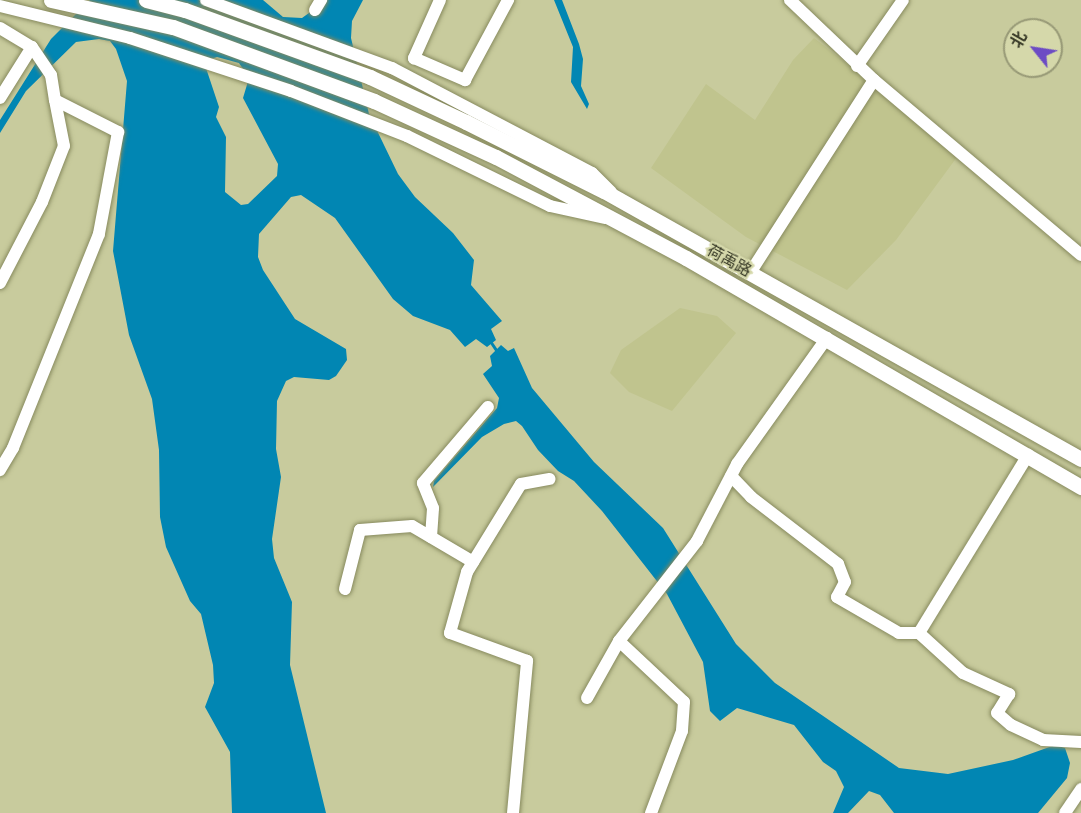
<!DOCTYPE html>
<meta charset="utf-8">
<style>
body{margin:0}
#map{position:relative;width:1081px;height:813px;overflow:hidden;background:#c8cb9d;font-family:Montserrat,"Noto Sans SC",sans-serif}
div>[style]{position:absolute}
.built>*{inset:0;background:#c0c48e}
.water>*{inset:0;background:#0186b3}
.stream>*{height:3px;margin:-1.5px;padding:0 1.5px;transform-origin:1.5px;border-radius:1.5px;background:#0186b3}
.roads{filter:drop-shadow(0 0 2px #878a5e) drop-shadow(0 0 2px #878a5e)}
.minor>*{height:12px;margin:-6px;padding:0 6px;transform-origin:6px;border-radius:6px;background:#fff}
.major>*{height:15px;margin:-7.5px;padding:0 7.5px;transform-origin:7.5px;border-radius:7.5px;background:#fff}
span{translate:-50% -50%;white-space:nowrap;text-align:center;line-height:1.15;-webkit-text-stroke:4.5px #d5d8aa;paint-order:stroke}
.street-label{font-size:16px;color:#393b28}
.north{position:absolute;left:1003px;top:18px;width:60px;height:60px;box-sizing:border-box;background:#d5d8aa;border:2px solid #979976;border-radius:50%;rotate:300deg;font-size:16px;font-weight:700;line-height:24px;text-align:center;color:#393b28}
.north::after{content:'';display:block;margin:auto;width:21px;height:27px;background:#6c4bc4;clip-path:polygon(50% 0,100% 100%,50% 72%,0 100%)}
</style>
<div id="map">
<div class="built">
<i style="clip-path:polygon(814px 38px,960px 153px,896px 240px,847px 290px,746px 237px,651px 168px,706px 84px,755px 120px,793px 60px)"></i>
<i style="clip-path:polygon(680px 308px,717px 316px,736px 333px,672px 411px,629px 392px,610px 373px,621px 350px)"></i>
</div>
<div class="water">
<i style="clip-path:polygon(evenodd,90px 0,263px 0,283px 17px,302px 18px,327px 0,363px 0,352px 21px,351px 38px,369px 114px,398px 174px,415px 197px,453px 233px,474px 260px,471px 285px,502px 321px,491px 329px,496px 340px,487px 347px,476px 339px,465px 347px,450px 330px,413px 316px,393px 299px,335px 218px,301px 195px,291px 197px,259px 234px,258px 257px,263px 270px,295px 319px,346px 349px,347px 360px,336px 376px,329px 380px,294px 377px,286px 381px,277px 401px,276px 449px,281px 477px,272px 539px,274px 558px,292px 602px,290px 665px,326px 813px,232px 813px,230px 752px,205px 707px,214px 683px,213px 665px,201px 614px,190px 601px,166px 547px,160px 517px,159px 450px,152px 399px,129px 335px,113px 251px,127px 81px,116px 49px,110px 41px,99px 39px,76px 42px,26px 91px,0 133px,0 120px,51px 39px,90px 0,217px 57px,239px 63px,249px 78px,243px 98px,278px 164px,277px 176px,248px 204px,241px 205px,225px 192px,226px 137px,216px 117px,219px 107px,206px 68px,208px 60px,217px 57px)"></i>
<i style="clip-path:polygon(554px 0,562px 0,579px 44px,583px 59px,581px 86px,589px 104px,587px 109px,571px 82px,573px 47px)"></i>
<i style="clip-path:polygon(501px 345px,508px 351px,514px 348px,532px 388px,594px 462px,663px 528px,736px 644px,775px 683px,899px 768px,948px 774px,1013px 760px,1055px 745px,1065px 748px,1070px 763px,1067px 778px,1038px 813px,894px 813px,880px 795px,869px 791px,848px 813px,833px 813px,844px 787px,836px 771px,823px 762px,794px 725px,737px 708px,720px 721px,710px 711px,703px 662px,667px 594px,602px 511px,574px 481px,558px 471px,538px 450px,522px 426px,516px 421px,504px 424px,482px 437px,433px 487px,434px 481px,497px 408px,499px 398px,483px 374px,492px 366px,490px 356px)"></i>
</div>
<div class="stream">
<i style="left:490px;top:341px;width:14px;rotate:56deg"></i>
</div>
<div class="roads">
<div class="minor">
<i style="left:206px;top:0;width:198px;rotate:20.1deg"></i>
<i style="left:392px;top:68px;width:226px;rotate:27.7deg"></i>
<i style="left:592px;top:173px;width:27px;rotate:45deg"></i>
<i style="left:440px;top:0;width:64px;rotate:114.1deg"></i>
<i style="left:414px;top:58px;width:56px;rotate:23.3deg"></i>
<i style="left:465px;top:80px;width:91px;rotate:-61.7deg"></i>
<i style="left:790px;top:0;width:116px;rotate:43.6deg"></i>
<i style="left:0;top:6px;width:134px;rotate:13.8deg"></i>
<i style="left:130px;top:38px;width:169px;rotate:18.2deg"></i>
<i style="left:291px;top:91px;width:124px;rotate:21.2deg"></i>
<i style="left:407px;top:136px;width:159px;rotate:26.1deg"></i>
<i style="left:550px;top:206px;width:56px;rotate:12.3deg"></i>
<i style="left:315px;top:10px;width:12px;rotate:-59deg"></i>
<i style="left:0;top:28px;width:37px;rotate:31deg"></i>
<i style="left:32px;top:47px;width:34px;rotate:56deg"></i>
<i style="left:51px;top:75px;width:25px;rotate:81deg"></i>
<i style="left:55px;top:100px;width:71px;rotate:26.9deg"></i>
<i style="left:118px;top:132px;width:104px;rotate:100.6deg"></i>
<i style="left:99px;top:234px;width:231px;rotate:111.9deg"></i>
<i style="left:13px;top:448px;width:26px;rotate:121deg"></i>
<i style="left:857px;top:66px;width:80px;rotate:-55.1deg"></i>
<i style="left:0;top:98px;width:60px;rotate:-57.9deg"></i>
<i style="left:750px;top:273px;width:229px;rotate:-57.3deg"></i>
<i style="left:874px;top:80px;width:271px;rotate:40.2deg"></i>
<i style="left:0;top:283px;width:91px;rotate:-62.6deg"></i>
<i style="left:42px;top:202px;width:60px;rotate:-68.6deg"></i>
<i style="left:64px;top:146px;width:47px;rotate:-101.1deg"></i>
<i style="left:731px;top:476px;width:29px;rotate:46deg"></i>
<i style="left:751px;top:497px;width:110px;rotate:37.6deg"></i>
<i style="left:838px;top:564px;width:19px;rotate:69deg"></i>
<i style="left:845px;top:582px;width:17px;rotate:118deg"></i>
<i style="left:837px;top:597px;width:72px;rotate:30.1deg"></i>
<i style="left:899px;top:633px;width:20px"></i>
<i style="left:919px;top:633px;width:59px;rotate:42.3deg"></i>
<i style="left:963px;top:673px;width:51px;rotate:24.5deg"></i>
<i style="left:1009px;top:694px;width:22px;rotate:122deg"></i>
<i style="left:997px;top:713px;width:18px;rotate:41deg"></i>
<i style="left:1011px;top:725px;width:35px;rotate:25deg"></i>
<i style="left:1043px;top:740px;width:38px;rotate:3deg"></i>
<i style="left:431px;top:537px;width:29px;rotate:-86deg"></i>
<i style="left:433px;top:508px;width:27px;rotate:-112deg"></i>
<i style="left:423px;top:483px;width:100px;rotate:-49.5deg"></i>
<i style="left:345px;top:589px;width:61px;rotate:-75.7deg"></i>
<i style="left:360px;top:530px;width:52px;rotate:-4.4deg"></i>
<i style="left:412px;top:526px;width:71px;rotate:30.5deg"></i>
<i style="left:919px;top:633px;width:209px;rotate:-58.5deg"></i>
<i style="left:619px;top:641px;width:89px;rotate:43.2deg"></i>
<i style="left:684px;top:702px;width:29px;rotate:94deg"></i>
<i style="left:682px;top:731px;width:88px;rotate:110.7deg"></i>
<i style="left:587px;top:698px;width:65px;rotate:-60.7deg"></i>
<i style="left:619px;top:641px;width:127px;rotate:-52deg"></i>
<i style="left:697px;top:541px;width:87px;rotate:-62.5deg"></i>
<i style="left:737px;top:464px;width:155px;rotate:-54.5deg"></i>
<i style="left:513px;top:813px;width:153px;rotate:-84.7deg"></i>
<i style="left:527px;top:661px;width:82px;rotate:-160deg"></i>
<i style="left:450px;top:633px;width:63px;rotate:-74.4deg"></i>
<i style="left:467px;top:572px;width:103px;rotate:-58.5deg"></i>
<i style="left:521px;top:484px;width:29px;rotate:-10deg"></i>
<i style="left:1065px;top:813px;width:29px;rotate:-56deg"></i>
</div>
<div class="major">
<i style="left:51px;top:0;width:125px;rotate:12.5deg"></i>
<i style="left:173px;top:27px;width:214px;rotate:20.2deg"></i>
<i style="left:374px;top:101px;width:134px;rotate:24.7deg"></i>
<i style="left:496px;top:157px;width:215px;rotate:28deg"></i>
<i style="left:686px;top:258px;width:457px;rotate:30.1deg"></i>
<i style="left:146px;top:0;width:40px;rotate:14.4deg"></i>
<i style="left:185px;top:10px;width:197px;rotate:19.9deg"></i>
<i style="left:370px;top:77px;width:106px;rotate:25.1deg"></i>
<i style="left:466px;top:122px;width:154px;rotate:26.6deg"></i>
<i style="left:604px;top:191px;width:547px;rotate:29.33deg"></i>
</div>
</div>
<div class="street-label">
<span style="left:729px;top:261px;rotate:29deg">荷禹路</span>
</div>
<div class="north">北</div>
</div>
